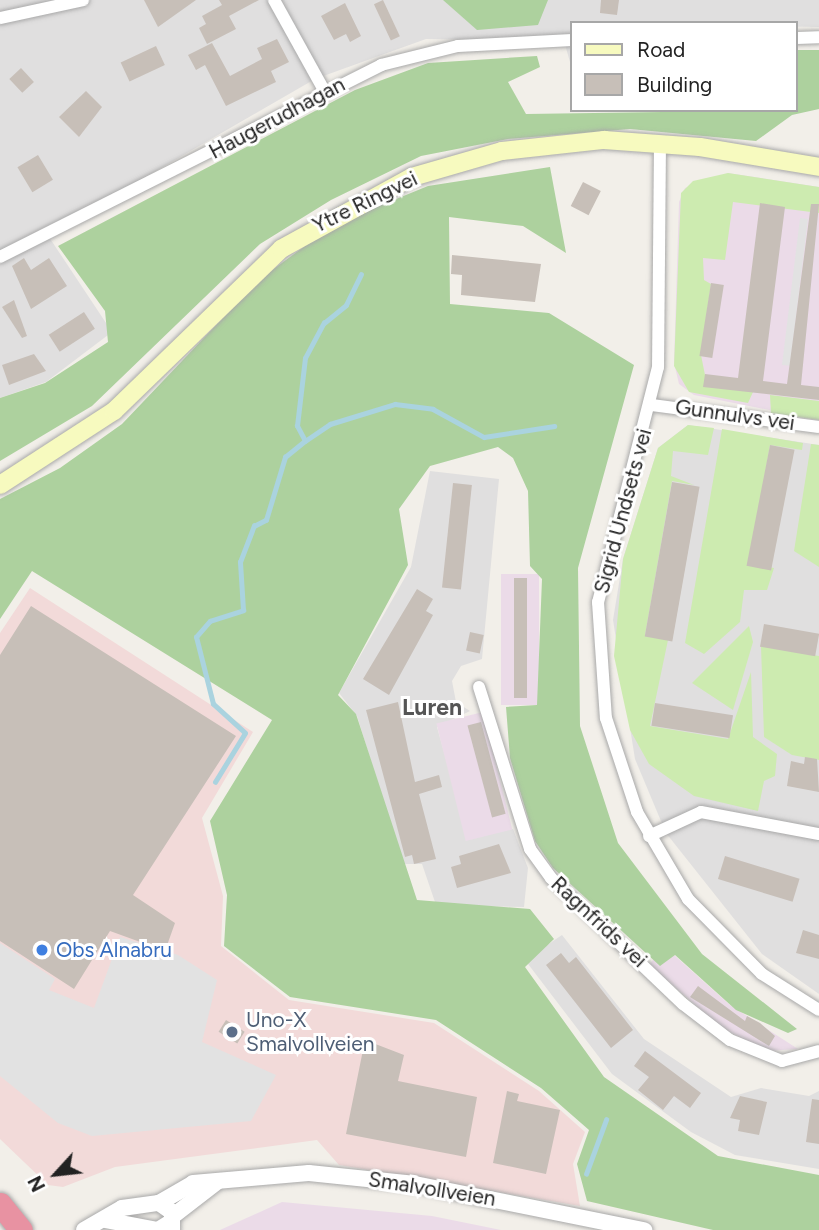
<!DOCTYPE html>
<style>
body{margin:0}
#map{position:relative;width:819px;height:1230px;overflow:hidden;background:#f2efe9;font-family:Figtree,sans-serif}
div>[style]{position:absolute}
.residential>*{inset:0;background:#e0dfdf}
.commercial>*{inset:0;background:#f2dad9}
.industrial>*{inset:0;background:#ebdbe8;transform-origin:0 0}
.grass>*{inset:0;background:#cdebb0}
.forest>*{inset:0;background:#add19e}
.parking>*{inset:0;background:#e2e2e2;transform-origin:0 0}
.stream>*{height:4.5px;margin:-2.25px;padding:0 2.25px;transform-origin:2.25px;border-radius:2.25px;background:#aad3df}
.building>*{inset:0;background:#c7bfb8;transform-origin:0 0}
.roads{filter:drop-shadow(0 0 2px #a9a9a9) drop-shadow(0 0 2px #a9a9a9)}
.minor>*{height:12px;margin:-6px;padding:0 6px;transform-origin:6px;border-radius:6px;background:#fff}
.tertiary>*{height:16px;margin:-8px;padding:0 8px;transform-origin:8px;border-radius:8px;background:#fff}
.secondary>*{height:18px;margin:-9px;padding:0 9px;transform-origin:9px;border-radius:9px;background:#f7fabf}
.motorway>*{height:23px;margin:-11.5px;padding:0 11.5px;transform-origin:11.5px;border-radius:11.5px;background:#e892a2}
.dots>*{width:19px;height:19px;translate:-50% -50%;box-sizing:border-box;border:4px solid #fff;border-radius:50%}
span{translate:-50% -50%;white-space:nowrap;text-align:center;line-height:1.15;-webkit-text-stroke:6px #fff;paint-order:stroke}
.street-label{font-size:21px;color:#222}
.shop-label{font-size:21px;color:#366cbe}
.left{translate:0 -50%;text-align:left}
.service-label{font-size:21px;color:#4e5e75}
.neighbourhood-label{font-size:23px;color:#555;font-weight:700}
.legend{position:absolute;left:570px;top:21px;width:228px;height:91px;box-sizing:border-box;background:#fff;border:2px solid #a7a7a7;margin:0;padding:9px 12px;list-style:none;font-size:21px;color:#222}
.legend li{display:flex;align-items:center;gap:14px;height:35px}
.legend b{width:35px;border:2px solid #a7a7a7}
.north{position:absolute;left:21px;top:1139px;width:70px;height:70px;-webkit-text-stroke:5px #fff;paint-order:stroke;rotate:243deg;font-size:19px;font-weight:700;line-height:28px;text-align:center;color:#222}
.north::after{content:'';display:block;margin:auto;width:24px;height:32px;background:#222;clip-path:polygon(50% 0,100% 100%,50% 72%,0 100%)}
</style>
<div id="map">
<div class="residential">
<i style="clip-path:polygon(0 0,819px 0,819px 27px,572px 23px,572px 69px,564px 41px,426px 39px,315px 79px,47px 234px,112px 332px,46px 382px,0 398px)"></i>
<i style="clip-path:polygon(688px 425px,819px 445px,819px 994px,762px 954px,666px 833px,635px 759px,613px 620px,623px 559px,658px 448px)"></i>
<i style="clip-path:polygon(430px 471px,499px 479px,482px 659px,461px 666px,452px 681px,456px 702px,470px 711px,437px 727px,468px 838px,513px 829px,528px 868px,524px 907px,436px 905px,422px 864px,403px 864px,357px 716px,339px 693px,411px 567px)"></i>
<i style="clip-path:polygon(562px 935px,644px 1039px,731px 1097px,761px 1088px,809px 1096px,819px 1091px,819px 1169px,735px 1155px,691px 1132px,612px 1074px,525px 960px)"></i>
</div>
<div class="commercial">
<i style="clip-path:polygon(30px 588px,253px 732px,202px 818px,223px 896px,221px 946px,289px 1000px,434px 1023px,539px 1091px,585px 1132px,573px 1164px,580px 1206px,339px 1165px,317px 1140px,115px 1167px,63px 1187px,48px 1185px,0 1139px,0 633px)"></i>
</div>
<div class="industrial">
<i style="clip-path:polygon(728px 173px,819px 187px,819px 420px,694px 395px,679px 384px,674px 363px,679px 202px,685px 188px)"></i>
<i style="left:539px;top:574px;width:131px;height:38px;rotate:90deg"></i>
<i style="left:483px;top:712px;width:121px;height:48px;rotate:76deg"></i>
<i style="clip-path:polygon(664px 946px,730px 1005px,798px 1049px,766px 1051px,722px 1028px,649px 965px)"></i>
<i style="clip-path:polygon(282px 1202px,432px 1216px,501px 1230px,220px 1230px)"></i>
</div>
<div class="grass">
<i style="clip-path:polygon(728px 173px,819px 187px,819px 213px,733px 202px,725px 260px,703px 258px,704px 280px,711px 284px,701px 355px,705px 375px,753px 392px,748px 403px,689px 392px,674px 366px,681px 193px,693px 181px)"></i>
<i style="clip-path:polygon(770px 395px,819px 401px,819px 420px,771px 413px)"></i>
<i style="clip-path:polygon(688px 425px,714px 428px,708px 455px,673px 451px,671px 476px,694px 485px,672px 481px,645px 635px,668px 640px,650px 726px,728px 739px,751px 672px,753px 737px,777px 754px,775px 776px,764px 781px,758px 811px,694px 796px,649px 764px,630px 730px,614px 656px,623px 559px,658px 448px)"></i>
<i style="clip-path:polygon(722px 429px,803px 443px,802px 450px,770px 445px,749px 564px,774px 568px,767px 590px,744px 590px,740px 622px,704px 654px,685px 643px)"></i>
<i style="clip-path:polygon(811px 444px,819px 445px,819px 567px,794px 551px)"></i>
<i style="clip-path:polygon(749px 626px,753px 642px,733px 710px,692px 683px)"></i>
<i style="clip-path:polygon(761px 646px,819px 656px,819px 760px,792px 755px,764px 737px)"></i>
</div>
<div class="forest">
<i style="clip-path:polygon(443px 0,548px 0,538px 25px,477px 30px)"></i>
<i style="clip-path:polygon(796px 50px,819px 50px,819px 109px,792px 115px,756px 141px,630px 129px,508px 139px,421px 156px,331px 200px,260px 244px,92px 406px,0 461px,0 398px,45px 383px,108px 342px,105px 311px,58px 246px,355px 90px,428px 63px,537px 56px,540px 67px,508px 82px,526px 114px,796px 110px)"></i>
<i style="clip-path:polygon(550px 167px,566px 253px,523px 226px,449px 217px,450px 304px,549px 313px,634px 365px,578px 568px,580px 726px,618px 843px,702px 954px,797px 1029px,788px 1033px,736px 1010px,675px 955px,660px 966px,553px 868px,535px 841px,510px 758px,506px 707px,537px 705px,542px 579px,530px 566px,528px 491px,513px 458px,498px 447px,430px 466px,399px 509px,408px 565px,338px 695px,356px 714px,417px 900px,530px 909px,554px 939px,525px 967px,604px 1077px,718px 1156px,819px 1175px,819px 1230px,713px 1230px,587px 1201px,577px 1164px,589px 1130px,541px 1088px,436px 1020px,290px 997px,224px 946px,227px 895px,210px 821px,272px 720px,32px 571px,0 619px,0 499px,60px 468px,122px 424px,260px 279px,335px 224px,428px 186px)"></i>
</div>
<div class="parking">
<i style="left:800px;top:218px;width:8px;height:148px;rotate:7deg"></i>
<i style="clip-path:polygon(120px 937px,178px 955px,217px 980px,202px 1042px,276px 1075px,251px 1121px,92px 1136px,58px 1123px,0 1076px,0 943px,55px 979px,49px 990px,94px 1008px)"></i>
</div>
<div class="stream">
<i style="left:305px;top:441px;width:30px;rotate:-34deg"></i>
<i style="left:330px;top:424px;width:68px;rotate:-17.1deg"></i>
<i style="left:395px;top:404px;width:38px;rotate:7deg"></i>
<i style="left:433px;top:409px;width:58px;rotate:28.8deg"></i>
<i style="left:484px;top:437px;width:71px;rotate:-8.9deg"></i>
<i style="left:215px;top:782px;width:57px;rotate:-58.5deg"></i>
<i style="left:245px;top:733px;width:43px;rotate:-137.8deg"></i>
<i style="left:213px;top:704px;width:69px;rotate:-104.2deg"></i>
<i style="left:196px;top:637px;width:21px;rotate:-49deg"></i>
<i style="left:210px;top:621px;width:35px;rotate:-18deg"></i>
<i style="left:243px;top:610px;width:48px;rotate:-93.6deg"></i>
<i style="left:240px;top:562px;width:39px;rotate:-69deg"></i>
<i style="left:254px;top:526px;width:13px;rotate:-27deg"></i>
<i style="left:266px;top:520px;width:66px;rotate:-73.2deg"></i>
<i style="left:285px;top:457px;width:26px;rotate:-39deg"></i>
<i style="left:305px;top:441px;width:17px;rotate:-118deg"></i>
<i style="left:297px;top:426px;width:68px;rotate:-83.3deg"></i>
<i style="left:305px;top:358px;width:40px;rotate:-62deg"></i>
<i style="left:324px;top:323px;width:28px;rotate:-39deg"></i>
<i style="left:346px;top:305px;width:34px;rotate:-64deg"></i>
<i style="left:586px;top:1174px;width:58px;rotate:-69.7deg"></i>
</div>
<div class="building">
<i style="clip-path:polygon(144px 0,196px 0,158px 27px)"></i>
<i style="clip-path:polygon(219px 0,259px 0,229px 16px,236px 29px,207px 44px,199px 28px,206px 24px,202px 16px,222px 5px)"></i>
<i style="left:383px;top:0;width:40px;height:10px;rotate:65deg"></i>
<i style="clip-path:polygon(601px 0,619px 0,617px 15px,600px 13px)"></i>
<i style="clip-path:polygon(345px 3px,361px 36px,350px 42px,346px 34px,334px 40px,321px 16px)"></i>
<i style="clip-path:polygon(277px 39px,289px 62px,271px 71px,276px 82px,226px 106px,205px 65px,196px 70px,188px 55px,212px 43px,230px 76px,262px 59px,257px 48px)"></i>
<i style="left:156px;top:46px;width:21px;height:39px;rotate:65deg"></i>
<i style="left:21px;top:68px;width:19px;height:16px;rotate:47deg"></i>
<i style="clip-path:polygon(86px 91px,102px 107px,79px 137px,59px 117px)"></i>
<i style="left:38px;top:155px;width:29px;height:24px;rotate:59deg"></i>
<i style="left:583px;top:182px;width:20px;height:27px;rotate:27deg"></i>
<i style="clip-path:polygon(760px 203px,785px 207px,763px 381px,787px 384px,811px 204px,819px 204px,801px 385px,819px 387px,819px 400px,703px 387px,705px 374px,738px 378px)"></i>
<i style="clip-path:polygon(452px 255px,541px 264px,535px 302px,461px 295px,462px 275px,451px 274px)"></i>
<i style="clip-path:polygon(24px 258px,31px 270px,49px 258px,67px 286px,31px 309px,12px 266px)"></i>
<i style="left:711px;top:283px;width:13px;height:74px;rotate:9deg"></i>
<i style="clip-path:polygon(14px 300px,27px 336px,22px 338px,2px 307px)"></i>
<i style="left:84px;top:312px;width:20px;height:42px;rotate:57deg"></i>
<i style="clip-path:polygon(34px 354px,46px 371px,9px 385px,2px 365px)"></i>
<i style="left:770px;top:445px;width:25px;height:123px;rotate:11deg"></i>
<i style="left:672px;top:482px;width:28px;height:157px;rotate:10deg"></i>
<i style="left:453px;top:483px;width:19px;height:105px;rotate:6deg"></i>
<i style="left:514px;top:578px;width:13px;height:120px"></i>
<i style="clip-path:polygon(417px 589px,433px 599px,426px 611px,433px 615px,389px 695px,363px 679px)"></i>
<i style="clip-path:polygon(31px 606px,236px 736px,133px 895px,175px 923px,165px 951px,110px 931px,74px 989px,0 941px,0 655px)"></i>
<i style="left:764px;top:624px;width:56px;height:23px;rotate:10deg"></i>
<i style="left:470px;top:632px;width:14px;height:19px;rotate:12deg"></i>
<i style="clip-path:polygon(398px 702px,415px 782px,439px 775px,442px 787px,419px 794px,436px 859px,414px 864px,412px 855px,405px 857px,366px 710px)"></i>
<i style="left:655px;top:703px;width:79px;height:23px;rotate:9deg"></i>
<i style="left:481px;top:722px;width:95px;height:14px;rotate:75deg"></i>
<i style="clip-path:polygon(805px 757px,817px 759px,819px 792px,787px 786px,791px 761px,804px 764px)"></i>
<i style="clip-path:polygon(499px 844px,511px 873px,457px 888px,451px 867px,461px 864px,459px 856px)"></i>
<i style="left:725px;top:856px;width:78px;height:24px;rotate:17deg"></i>
<i style="clip-path:polygon(803px 930px,819px 935px,819px 959px,796px 953px)"></i>
<i style="clip-path:polygon(561px 953px,569px 963px,576px 957px,633px 1030px,611px 1048px,546px 965px)"></i>
<i style="clip-path:polygon(698px 986px,745px 1021px,747px 1016px,760px 1023px,775px 1036px,769px 1046px,690px 997px)"></i>
<i style="left:226px;top:1020px;width:22px;height:14px;rotate:32deg"></i>
<i style="clip-path:polygon(365px 1040px,404px 1055px,398px 1081px,477px 1097px,466px 1157px,346px 1134px)"></i>
<i style="clip-path:polygon(645px 1051px,701px 1093px,690px 1108px,674px 1096px,663px 1110px,638px 1090px,649px 1077px,634px 1066px)"></i>
<i style="clip-path:polygon(507px 1091px,519px 1094px,517px 1101px,560px 1110px,546px 1174px,493px 1163px)"></i>
<i style="clip-path:polygon(740px 1096px,767px 1102px,759px 1135px,738px 1131px,740px 1120px,730px 1118px)"></i>
<i style="clip-path:polygon(812px 1099px,819px 1100px,819px 1144px,806px 1142px)"></i>
</div>
<div class="roads">
<div class="minor">
<i style="left:274px;top:0;width:105px;rotate:61deg"></i>
<i style="left:0;top:18px;width:85px;rotate:-12.2deg"></i>
<i style="left:796px;top:38px;width:23px;rotate:-2deg"></i>
<i style="left:660px;top:142px;width:225px;rotate:90.5deg"></i>
<i style="left:658px;top:367px;width:243px;rotate:104.3deg"></i>
<i style="left:598px;top:602px;width:116px;rotate:86.1deg"></i>
<i style="left:606px;top:718px;width:99px;rotate:71.7deg"></i>
<i style="left:637px;top:812px;width:101px;rotate:59.6deg"></i>
<i style="left:688px;top:899px;width:105px;rotate:45.4deg"></i>
<i style="left:762px;top:974px;width:67px;rotate:32.3deg"></i>
<i style="left:0;top:257px;width:427px;rotate:-26.7deg"></i>
<i style="left:381px;top:65px;width:79px;rotate:-13.9deg"></i>
<i style="left:458px;top:46px;width:114px;rotate:-3deg"></i>
<i style="left:652px;top:405px;width:168px;rotate:7.5deg"></i>
<i style="left:479px;top:687px;width:170px;rotate:72.5deg"></i>
<i style="left:530px;top:849px;width:36px;rotate:54deg"></i>
<i style="left:551px;top:878px;width:182px;rotate:43.7deg"></i>
<i style="left:683px;top:1004px;width:59px;rotate:37.5deg"></i>
<i style="left:730px;top:1040px;width:56px;rotate:22deg"></i>
<i style="left:782px;top:1061px;width:38px;rotate:-15deg"></i>
<i style="left:649px;top:836px;width:57px;rotate:-24.8deg"></i>
<i style="left:701px;top:812px;width:120px;rotate:10.6deg"></i>
</div>
<div class="tertiary">
<i style="left:159px;top:1203px;width:39px;rotate:-30deg"></i>
<i style="left:193px;top:1183px;width:116px;rotate:-4.9deg"></i>
<i style="left:309px;top:1173px;width:107px;rotate:5.9deg"></i>
<i style="left:415px;top:1184px;width:234px;rotate:11.4deg"></i>
<i style="left:173px;top:1216px;width:56px;rotate:-37.7deg"></i>
<i style="left:105px;top:1220px;width:54px;rotate:10.7deg"></i>
<i style="left:158px;top:1230px;width:15px;rotate:-32deg"></i>
<i style="left:84px;top:1230px;width:44px;rotate:-30.1deg"></i>
<i style="left:122px;top:1208px;width:37px;rotate:-8deg"></i>
<i style="left:159px;top:1203px;width:16px;rotate:35deg"></i>
<i style="left:172px;top:1212px;width:18px;rotate:90deg"></i>
</div>
<div class="secondary">
<i style="left:0;top:485px;width:136px;rotate:-33deg"></i>
<i style="left:114px;top:411px;width:233px;rotate:-44.1deg"></i>
<i style="left:281px;top:249px;width:149px;rotate:-28.8deg"></i>
<i style="left:412px;top:177px;width:94px;rotate:-16.1deg"></i>
<i style="left:502px;top:151px;width:103px;rotate:-6.2deg"></i>
<i style="left:604px;top:140px;width:96px;rotate:4.2deg"></i>
<i style="left:700px;top:147px;width:121px;rotate:9.5deg"></i>
</div>
<div class="motorway">
<i style="left:0;top:1204px;width:33px;rotate:51deg"></i>
</div>
</div>
<div class="dots">
<i style="left:42px;top:950px;background:#3f7fe0"></i>
<i style="left:232px;top:1032px;background:#5c6f8a"></i>
</div>
<div class="street-label">
<span style="left:277px;top:118px;rotate:-28deg">Haugerudhagan</span>
<span style="left:365px;top:202px;rotate:-26deg">Ytre Ringvei</span>
<span style="left:735px;top:415px;rotate:8deg">Gunnulvs vei</span>
<span style="left:623px;top:511px;rotate:-75deg">Sigrid Undsets vei</span>
<span style="left:599px;top:922px;rotate:43deg">Ragnfrids vei</span>
<span style="left:432px;top:1189px;rotate:9deg">Smalvollveien</span>
</div>
<div class="shop-label">
<span class="left" style="left:56px;top:950px">Obs Alnabru</span>
</div>
<div class="service-label">
<span class="left" style="left:246px;top:1032px">Uno-X<br>Smalvollveien</span>
</div>
<div class="neighbourhood-label">
<span style="left:432px;top:707px">Luren</span>
</div>
<ul class="legend">
<li><b style="height:9px;background:#f7fabf"></b>Road</li>
<li><b style="height:19px;background:#c7bfb8"></b>Building</li>
</ul>
<div class="north">N</div>
</div>
